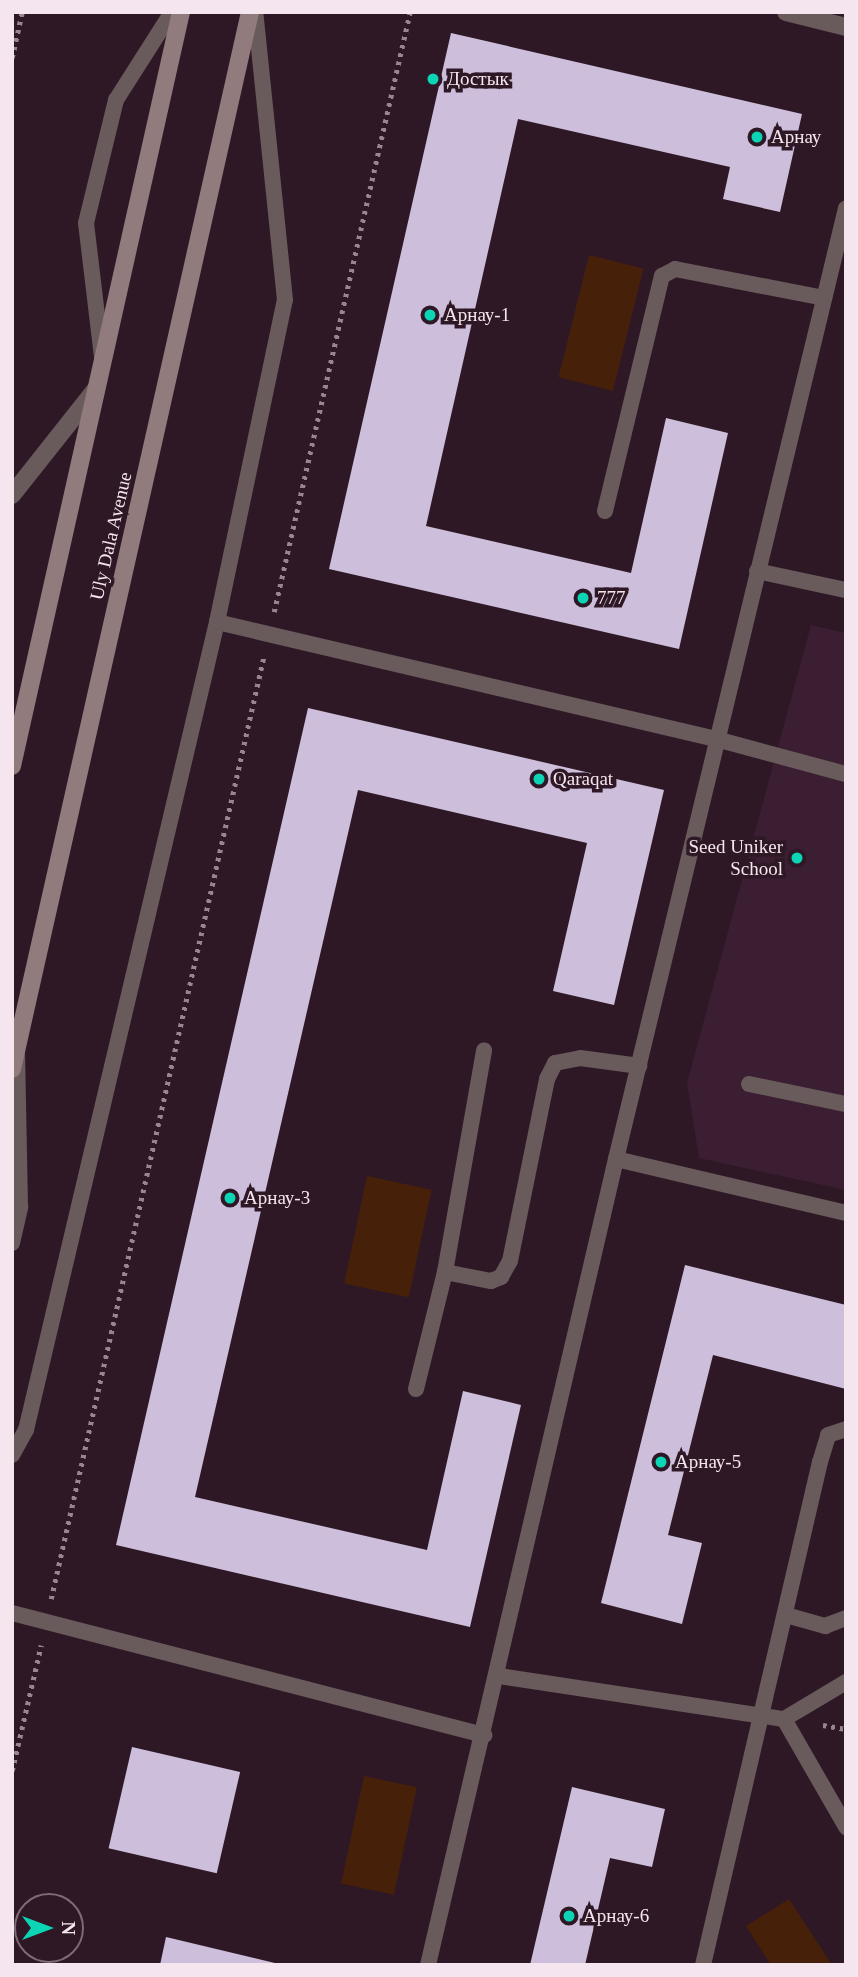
<!DOCTYPE html>
<meta charset="utf-8">
<style>
body{margin:0}
#map{position:relative;width:858px;height:1977px;overflow:hidden;background:#2e1826;font-family:Georgia,serif}
div>[style]{position:absolute}
.built>*{inset:0;background:#3b1e31}
.green>*{inset:0;background:#472009;transform-origin:0 0}
.building>*{inset:0;background:#cdbfdb;transform-origin:0 0}
.path>*{height:4.5px;margin-top:-2.25px;transform-origin:0;background:repeating-linear-gradient(90deg,#978590 0 3.5px,transparent 0 8.5px)}
.service>*{height:16px;margin:-8px;padding:0 8px;transform-origin:8px;border-radius:8px;background:#695a5b}
.minor>*{height:18px;margin:-9px;padding:0 9px;transform-origin:9px;border-radius:9px;background:#695a5b}
.tertiary>*{height:18px;margin:-9px;padding:0 9px;transform-origin:9px;border-radius:9px;background:#695a5b}
.secondary>*{height:18px;margin:-9px;padding:0 9px;transform-origin:9px;border-radius:9px;background:#927b7c}
.dots>*{width:19px;height:19px;translate:-50% -50%;box-sizing:border-box;border:4px solid #2e1826;border-radius:50%}
span{translate:-50% -50%;white-space:nowrap;text-align:center;line-height:1.15;-webkit-text-stroke:7px #2e1826;paint-order:stroke}
.poi-label{font-size:19px;color:#f5e5ee}
.left{translate:0 -50%;text-align:left}
.right{translate:-100% -50%;text-align:right}
.street-label{font-size:19px;color:#f5e5ee}
.frame{position:absolute;inset:0;border:14px solid #f5e5ee;pointer-events:none}
.north{position:absolute;left:14px;top:1893px;width:70px;height:70px;box-sizing:border-box;background:#2e1826;border:2px solid #7e6a76;border-radius:50%;rotate:90deg;font-size:19px;font-weight:700;line-height:28px;text-align:center;color:#f5e5ee}
.north::after{content:'';display:block;margin:auto;width:24px;height:32px;background:#0cd5b5;clip-path:polygon(50% 0,100% 100%,50% 72%,0 100%)}
</style>
<div id="map">
<div class="built">
<i style="clip-path:polygon(811px 625px,846px 633px,846px 1190px,699px 1158px,687px 1083px)"></i>
</div>
<div class="green">
<i style="left:589px;top:255px;width:56px;height:126px;rotate:14deg"></i>
<i style="left:367px;top:1176px;width:66px;height:110px;rotate:12deg"></i>
<i style="left:364px;top:1776px;width:54px;height:110px;rotate:12deg"></i>
<i style="clip-path:polygon(789px 1899px,832px 1965px,771px 1965px,746px 1926px)"></i>
</div>
<div class="building">
<i style="clip-path:polygon(451px 33px,802px 114px,780px 212px,723px 199px,730px 167px,518px 119px,426px 526px,631px 573px,666px 418px,728px 433px,679px 649px,329px 569px)"></i>
<i style="clip-path:polygon(308px 708px,664px 790px,614px 1005px,553px 991px,587px 843px,358px 790px,195px 1497px,427px 1550px,463px 1391px,521px 1405px,470px 1627px,116px 1545px)"></i>
<i style="clip-path:polygon(685px 1265px,846px 1305px,846px 1389px,713px 1355px,668px 1535px,702px 1543px,682px 1624px,601px 1603px)"></i>
<i style="left:132px;top:1747px;width:111px;height:104px;rotate:13deg"></i>
<i style="clip-path:polygon(572px 1787px,665px 1809px,652px 1867px,610px 1858px,585px 1965px,530px 1965px)"></i>
<i style="clip-path:polygon(166px 1937px,279px 1964px,279px 1965px,160px 1965px)"></i>
</div>
<div class="path">
<i style="left:12px;top:58px;width:47px;rotate:-77.7deg"></i>
<i style="left:274px;top:612px;width:615px;rotate:-77.23deg"></i>
<i style="left:51px;top:1599px;width:968px;rotate:-77.28deg"></i>
<i style="left:823px;top:1725px;width:23px;rotate:10deg"></i>
<i style="left:12px;top:1771px;width:129px;rotate:-77deg"></i>
</div>
<div class="service">
<i style="left:102px;top:357px;width:135px;rotate:-96.8deg"></i>
<i style="left:86px;top:223px;width:127px;rotate:-76.3deg"></i>
<i style="left:116px;top:100px;width:104px;rotate:-57.5deg"></i>
<i style="left:605px;top:511px;width:242px;rotate:-76.4deg"></i>
<i style="left:662px;top:276px;width:15px;rotate:-28deg"></i>
<i style="left:675px;top:269px;width:152px;rotate:11deg"></i>
<i style="left:757px;top:571px;width:91px;rotate:12.1deg"></i>
<i style="left:217px;top:622px;width:513px;rotate:13.2deg"></i>
<i style="left:716px;top:739px;width:135px;rotate:15.1deg"></i>
<i style="left:749px;top:1084px;width:99px;rotate:11.7deg"></i>
<i style="left:616px;top:1159px;width:236px;rotate:13.2deg"></i>
<i style="left:12px;top:1243px;width:37px;rotate:-77deg"></i>
<i style="left:20px;top:1207px;width:153px;rotate:-91.1deg"></i>
<i style="left:445px;top:1272px;width:47px;rotate:11.1deg"></i>
<i style="left:491px;top:1281px;width:11px;rotate:-22deg"></i>
<i style="left:501px;top:1277px;width:18px;rotate:-61deg"></i>
<i style="left:510px;top:1261px;width:186px;rotate:-78.5deg"></i>
<i style="left:547px;top:1079px;width:18px;rotate:-63deg"></i>
<i style="left:555px;top:1063px;width:25px;rotate:-11deg"></i>
<i style="left:580px;top:1058px;width:60px;rotate:7.7deg"></i>
<i style="left:416px;top:1389px;width:121px;rotate:-76.1deg"></i>
<i style="left:445px;top:1272px;width:225px;rotate:-80deg"></i>
<i style="left:12px;top:1455px;width:29px;rotate:-61deg"></i>
<i style="left:26px;top:1430px;width:830px;rotate:-76.7deg"></i>
<i style="left:217px;top:622px;width:329px;rotate:-78.1deg"></i>
<i style="left:285px;top:300px;width:290px;rotate:-95.9deg"></i>
<i style="left:12px;top:1613px;width:488px;rotate:14.5deg"></i>
<i style="left:786px;top:1615px;width:41px;rotate:15.8deg"></i>
<i style="left:825px;top:1626px;width:22px;rotate:-21deg"></i>
<i style="left:499px;top:1676px;width:288px;rotate:8.6deg"></i>
<i style="left:784px;top:1719px;width:125px;rotate:60.1deg"></i>
<i style="left:784px;top:1719px;width:72px;rotate:-30.8deg"></i>
<i style="left:428px;top:1965px;width:828px;rotate:-76.87deg"></i>
<i style="left:616px;top:1159px;width:978px;rotate:-76.4deg"></i>
<i style="left:703px;top:1965px;width:516px;rotate:-76.91deg"></i>
<i style="left:820px;top:1462px;width:28px;rotate:-73deg"></i>
<i style="left:828px;top:1435px;width:19px;rotate:-18deg"></i>
</div>
<div class="minor">
<i style="left:12px;top:495px;width:135px;rotate:-51.6deg"></i>
</div>
<div class="tertiary">
<i style="left:786px;top:12px;width:62px;rotate:14deg"></i>
</div>
<div class="secondary">
<i style="left:12px;top:766px;width:773px;rotate:-77.37deg"></i>
<i style="left:12px;top:1069px;width:1083px;rotate:-77.31deg"></i>
</div>
<div class="dots">
<i style="left:433px;top:79px;background:#0cd5b5"></i>
<i style="left:757px;top:137px;background:#0cd5b5"></i>
<i style="left:430px;top:315px;background:#0cd5b5"></i>
<i style="left:583px;top:598px;background:#0cd5b5"></i>
<i style="left:539px;top:779px;background:#0cd5b5"></i>
<i style="left:797px;top:858px;background:#0cd5b5"></i>
<i style="left:230px;top:1198px;background:#0cd5b5"></i>
<i style="left:661px;top:1462px;background:#0cd5b5"></i>
<i style="left:569px;top:1916px;background:#0cd5b5"></i>
</div>
<div class="poi-label">
<span class="left" style="left:447px;top:79px">Достык</span>
<span class="left" style="left:771px;top:137px">Арнау</span>
<span class="left" style="left:444px;top:315px">Арнау-1</span>
<span class="left" style="left:597px;top:598px">777</span>
<span class="left" style="left:553px;top:779px">Qaraqat</span>
<span class="right" style="left:783px;top:858px">Seed Uniker<br>School</span>
<span class="left" style="left:244px;top:1198px">Арнау-3</span>
<span class="left" style="left:675px;top:1462px">Арнау-5</span>
<span class="left" style="left:583px;top:1916px">Арнау-6</span>
</div>
<div class="street-label">
<span style="left:111px;top:536px;rotate:-77deg">Uly Dala Avenue</span>
</div>
<div class="frame"></div>
<div class="north">N</div>
</div>
